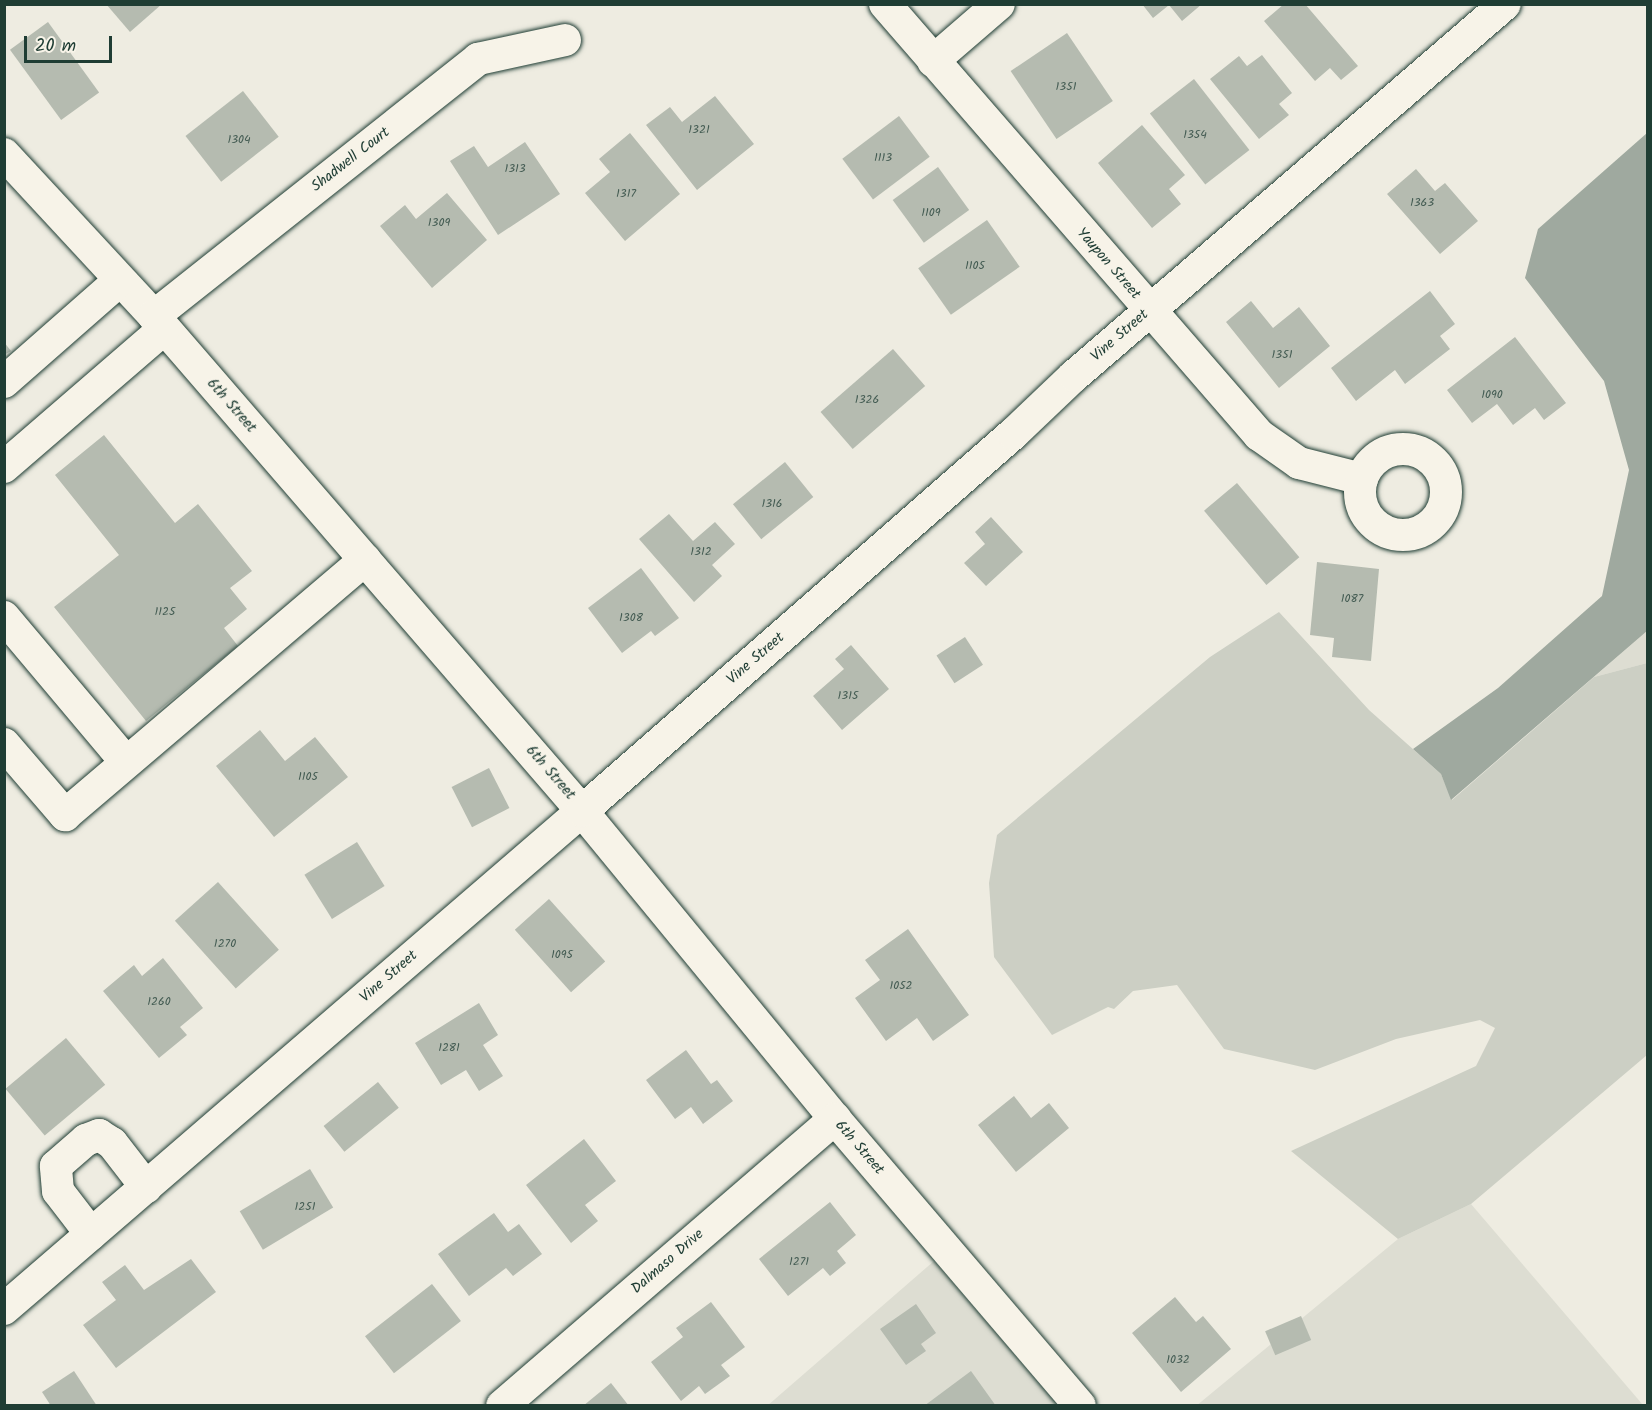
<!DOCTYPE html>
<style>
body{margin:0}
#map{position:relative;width:1652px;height:1410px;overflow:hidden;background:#eeece1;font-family:Kalam,sans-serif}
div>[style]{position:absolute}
.built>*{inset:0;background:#ddddd2}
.green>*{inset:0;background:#cccfc4}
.water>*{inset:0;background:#9fa99f}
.building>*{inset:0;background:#b5bbb0;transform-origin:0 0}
.roads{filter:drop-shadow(0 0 2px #1f3d34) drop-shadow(0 0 2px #1f3d34)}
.minor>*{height:32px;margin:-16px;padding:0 16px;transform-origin:16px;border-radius:16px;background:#f7f3e8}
.minor>.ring{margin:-16px;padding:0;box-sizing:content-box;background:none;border:32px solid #f7f3e8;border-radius:50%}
span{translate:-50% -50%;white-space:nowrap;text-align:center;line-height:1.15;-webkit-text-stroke:6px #f7f3e8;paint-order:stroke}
.number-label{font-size:12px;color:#445c53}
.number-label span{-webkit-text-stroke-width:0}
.street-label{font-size:15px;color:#1f3d34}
.frame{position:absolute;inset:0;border:6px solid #1f3d34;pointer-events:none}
.scale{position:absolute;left:24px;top:36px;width:88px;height:27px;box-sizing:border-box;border:3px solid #1f3d34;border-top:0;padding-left:8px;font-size:18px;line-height:21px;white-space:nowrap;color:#1f3d34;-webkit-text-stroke:4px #f7f3e8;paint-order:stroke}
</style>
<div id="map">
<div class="built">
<i style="clip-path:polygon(1647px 631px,1647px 663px,1594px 677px)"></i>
<i style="clip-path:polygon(1471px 1204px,1643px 1405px,1196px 1406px,1398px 1239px)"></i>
<i style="clip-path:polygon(934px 1261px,1058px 1405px,767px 1406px)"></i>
</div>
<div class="green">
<i style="clip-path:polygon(1279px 612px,1369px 710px,1441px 774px,1452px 800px,1594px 677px,1647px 663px,1647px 1055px,1471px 1204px,1398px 1239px,1291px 1151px,1476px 1066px,1495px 1028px,1480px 1020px,1396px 1039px,1315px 1070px,1224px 1049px,1177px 985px,1133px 991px,1114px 1009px,1108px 1007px,1052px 1035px,994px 957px,989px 883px,997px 835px,1210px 657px)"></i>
</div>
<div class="water">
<i style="clip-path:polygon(1647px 133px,1647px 631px,1451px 800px,1441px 774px,1413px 749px,1498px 688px,1602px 596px,1629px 470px,1604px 381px,1525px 278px,1538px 229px)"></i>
</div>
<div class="building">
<i style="clip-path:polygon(106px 4px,162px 4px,130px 32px)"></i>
<i style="clip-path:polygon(1142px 4px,1202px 4px,1182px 21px,1169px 5px,1153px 18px)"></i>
<i style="clip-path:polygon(1284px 4px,1305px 4px,1358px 66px,1341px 80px,1330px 68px,1315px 81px,1264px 21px)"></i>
<i style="left:48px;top:22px;width:87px;height:47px;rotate:54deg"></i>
<i style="left:1067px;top:33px;width:82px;height:68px;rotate:56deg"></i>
<i style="clip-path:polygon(1262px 55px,1292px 93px,1279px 104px,1289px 115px,1259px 139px,1210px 79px,1239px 56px,1247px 66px)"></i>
<i style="left:1194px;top:79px;width:90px;height:56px;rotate:52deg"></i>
<i style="left:243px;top:91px;width:58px;height:73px;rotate:52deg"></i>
<i style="clip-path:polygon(715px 96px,754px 144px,697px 190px,646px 125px,670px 107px,682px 122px)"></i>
<i style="left:899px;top:116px;width:51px;height:71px;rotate:53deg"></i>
<i style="clip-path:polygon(1142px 125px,1185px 175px,1169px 189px,1181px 204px,1152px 228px,1098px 163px)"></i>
<i style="clip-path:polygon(630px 133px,680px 194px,625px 241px,585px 193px,610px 172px,599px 159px)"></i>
<i style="clip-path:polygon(525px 142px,560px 194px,498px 235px,450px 161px,474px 146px,488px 167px)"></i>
<i style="left:938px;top:167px;width:53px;height:56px;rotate:54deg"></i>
<i style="clip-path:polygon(1416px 169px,1435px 191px,1445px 183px,1478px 221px,1440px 254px,1387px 194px)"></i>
<i style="clip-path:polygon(447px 193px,487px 240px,432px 288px,380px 226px,405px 205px,416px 219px)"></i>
<i style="left:987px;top:220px;width:57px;height:84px;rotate:55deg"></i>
<i style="clip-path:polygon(1430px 291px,1455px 324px,1440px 336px,1450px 349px,1405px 384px,1395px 370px,1356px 401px,1331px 368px)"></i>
<i style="clip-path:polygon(1251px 301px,1273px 328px,1299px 307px,1330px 346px,1279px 388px,1226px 322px)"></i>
<i style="clip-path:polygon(1515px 337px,1566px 403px,1544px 420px,1535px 408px,1513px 425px,1497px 404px,1472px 423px,1447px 390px)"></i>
<i style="clip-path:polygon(4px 342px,11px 351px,4px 355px)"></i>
<i style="left:893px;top:349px;width:49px;height:96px;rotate:49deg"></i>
<i style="clip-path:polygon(104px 435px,175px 523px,198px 504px,252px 571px,230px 588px,247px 609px,224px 628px,238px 646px,146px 721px,54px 607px,119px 555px,55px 475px)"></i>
<i style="left:785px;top:462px;width:45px;height:67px;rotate:51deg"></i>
<i style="left:1237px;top:483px;width:97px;height:43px;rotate:50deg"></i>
<i style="clip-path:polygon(669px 514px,693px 541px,715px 522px,735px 544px,712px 565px,722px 576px,694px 602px,639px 539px)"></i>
<i style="clip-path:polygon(991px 517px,1023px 552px,986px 586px,964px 563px,985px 544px,975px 532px)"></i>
<i style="clip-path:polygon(1317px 562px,1379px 569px,1371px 661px,1332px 657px,1334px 638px,1310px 635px)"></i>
<i style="clip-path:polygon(641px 568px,679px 618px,655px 636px,651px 631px,622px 653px,588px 608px)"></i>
<i style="left:965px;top:637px;width:33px;height:34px;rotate:57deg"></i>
<i style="clip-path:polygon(851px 645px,889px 689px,842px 730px,813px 696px,844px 669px,835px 659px)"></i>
<i style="clip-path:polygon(260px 730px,285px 761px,315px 737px,348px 777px,274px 837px,216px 766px)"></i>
<i style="left:489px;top:768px;width:45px;height:42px;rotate:63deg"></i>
<i style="left:357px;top:842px;width:52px;height:62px;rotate:58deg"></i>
<i style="left:218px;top:882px;width:91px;height:58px;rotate:48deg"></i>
<i style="left:549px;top:899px;width:84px;height:46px;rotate:48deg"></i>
<i style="clip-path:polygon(908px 929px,969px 1015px,933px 1041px,917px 1018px,886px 1041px,855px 998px,880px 980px,865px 960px)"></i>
<i style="clip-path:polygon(163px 958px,203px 1008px,180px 1027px,187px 1035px,159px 1058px,103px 991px,134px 965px,142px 976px)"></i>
<i style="clip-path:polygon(479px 1003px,498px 1035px,483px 1045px,503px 1076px,479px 1091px,466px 1070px,441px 1085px,415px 1043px)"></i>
<i style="left:66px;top:1038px;width:61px;height:79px;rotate:50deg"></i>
<i style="clip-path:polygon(686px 1050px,711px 1084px,717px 1080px,733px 1101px,703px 1124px,691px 1107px,675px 1119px,646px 1080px)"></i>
<i style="left:378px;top:1082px;width:33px;height:70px;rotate:51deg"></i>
<i style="clip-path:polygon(1014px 1096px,1031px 1118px,1049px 1103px,1069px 1128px,1016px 1172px,978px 1125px)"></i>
<i style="clip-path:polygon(584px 1139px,616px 1181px,585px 1205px,598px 1221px,571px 1243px,526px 1185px)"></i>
<i style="left:310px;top:1169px;width:45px;height:82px;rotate:59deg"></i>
<i style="clip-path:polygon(830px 1202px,856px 1235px,837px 1251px,846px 1263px,830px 1276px,823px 1268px,788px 1296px,759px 1259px)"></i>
<i style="clip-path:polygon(494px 1213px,508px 1232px,519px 1224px,542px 1254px,513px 1276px,506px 1268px,469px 1296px,438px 1254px)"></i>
<i style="clip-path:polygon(191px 1259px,216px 1292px,116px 1368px,83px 1325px,116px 1300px,102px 1282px,125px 1265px,144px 1290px)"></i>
<i style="left:432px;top:1284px;width:47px;height:85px;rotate:52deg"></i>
<i style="clip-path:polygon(1175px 1297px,1196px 1322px,1203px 1316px,1231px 1349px,1181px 1392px,1132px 1333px)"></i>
<i style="clip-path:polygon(711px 1302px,745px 1347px,721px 1365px,730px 1376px,705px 1394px,699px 1386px,681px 1401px,651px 1362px,683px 1337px,676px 1328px)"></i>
<i style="clip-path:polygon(916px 1304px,936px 1333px,921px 1344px,926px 1351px,906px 1365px,880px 1329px)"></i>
<i style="left:1301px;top:1316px;width:26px;height:39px;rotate:67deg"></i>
<i style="clip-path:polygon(74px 1371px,97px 1406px,51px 1406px,42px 1392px)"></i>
<i style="clip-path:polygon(971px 1371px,996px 1406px,924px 1406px)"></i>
<i style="clip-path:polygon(611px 1383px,629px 1406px,583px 1406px)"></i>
</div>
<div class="roads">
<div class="minor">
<i style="left:885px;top:4px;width:571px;rotate:49.05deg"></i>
<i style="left:1259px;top:435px;width:49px;rotate:35deg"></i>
<i style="left:1299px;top:463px;width:65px;rotate:14.3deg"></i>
<i style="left:933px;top:61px;width:87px;rotate:-40.8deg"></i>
<i style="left:4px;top:154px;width:221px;rotate:47.2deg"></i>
<i style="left:154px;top:316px;width:654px;rotate:49.15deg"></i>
<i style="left:582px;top:811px;width:399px;rotate:50.6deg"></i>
<i style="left:835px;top:1119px;width:377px;rotate:49.5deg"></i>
<i style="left:154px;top:316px;width:414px;rotate:-38.4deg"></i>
<i style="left:478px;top:59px;width:89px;rotate:-12.3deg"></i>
<i style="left:4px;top:382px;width:154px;rotate:-41.3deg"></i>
<i class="ring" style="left:1360px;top:449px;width:54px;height:54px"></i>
<i style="left:4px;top:467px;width:211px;rotate:-40.8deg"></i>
<i style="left:4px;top:617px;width:189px;rotate:49.9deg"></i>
<i style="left:4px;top:744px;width:94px;rotate:49.3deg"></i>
<i style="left:65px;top:815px;width:394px;rotate:-40.4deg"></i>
<i style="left:91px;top:1234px;width:54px;rotate:-127.5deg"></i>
<i style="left:58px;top:1191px;width:25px;rotate:-95deg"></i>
<i style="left:56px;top:1166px;width:40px;rotate:-41deg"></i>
<i style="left:86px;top:1140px;width:14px;rotate:-21deg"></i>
<i style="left:99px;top:1135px;width:15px;rotate:32deg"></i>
<i style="left:112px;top:1143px;width:56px;rotate:52.3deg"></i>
<i style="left:4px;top:1309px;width:763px;rotate:-40.75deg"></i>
<i style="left:582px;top:811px;width:573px;rotate:-41.18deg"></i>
<i style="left:1013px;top:434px;width:84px;rotate:-43.6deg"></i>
<i style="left:1074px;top:376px;width:569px;rotate:-40.8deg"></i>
<i style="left:502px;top:1406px;width:440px;rotate:-40.8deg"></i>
</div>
</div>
<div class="number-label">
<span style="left:1066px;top:87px">1351</span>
<span style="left:699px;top:130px">1321</span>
<span style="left:1195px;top:135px">1354</span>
<span style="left:239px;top:140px">1304</span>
<span style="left:883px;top:158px">1113</span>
<span style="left:515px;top:169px">1313</span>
<span style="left:626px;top:194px">1317</span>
<span style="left:1422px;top:203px">1363</span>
<span style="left:931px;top:213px">1109</span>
<span style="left:439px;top:223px">1309</span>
<span style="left:975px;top:266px">1105</span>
<span style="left:1282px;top:355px">1351</span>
<span style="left:1492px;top:395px">1090</span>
<span style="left:867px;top:400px">1326</span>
<span style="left:772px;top:504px">1316</span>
<span style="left:701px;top:552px">1312</span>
<span style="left:1352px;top:599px">1087</span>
<span style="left:165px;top:612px">1125</span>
<span style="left:631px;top:618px">1308</span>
<span style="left:848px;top:696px">1315</span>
<span style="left:308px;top:777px">1105</span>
<span style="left:225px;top:944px">1270</span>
<span style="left:562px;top:955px">1095</span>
<span style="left:901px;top:986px">1052</span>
<span style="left:159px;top:1002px">1260</span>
<span style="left:449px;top:1048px">1281</span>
<span style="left:305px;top:1207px">1251</span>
<span style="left:799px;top:1262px">1271</span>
<span style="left:1178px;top:1360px">1032</span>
</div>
<div class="street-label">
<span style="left:351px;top:160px;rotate:-38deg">Shadwell Court</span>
<span style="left:1108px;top:264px;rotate:49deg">Yaupon Street</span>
<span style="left:1120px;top:336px;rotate:-41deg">Vine Street</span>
<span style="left:231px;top:406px;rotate:49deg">6th Street</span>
<span style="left:756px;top:659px;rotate:-41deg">Vine Street</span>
<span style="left:550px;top:773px;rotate:49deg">6th Street</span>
<span style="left:389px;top:977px;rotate:-41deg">Vine Street</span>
<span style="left:859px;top:1148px;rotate:49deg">6th Street</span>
<span style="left:668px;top:1262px;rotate:-41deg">Dalmaso Drive</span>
</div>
<div class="frame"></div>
<div class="scale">20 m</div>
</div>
